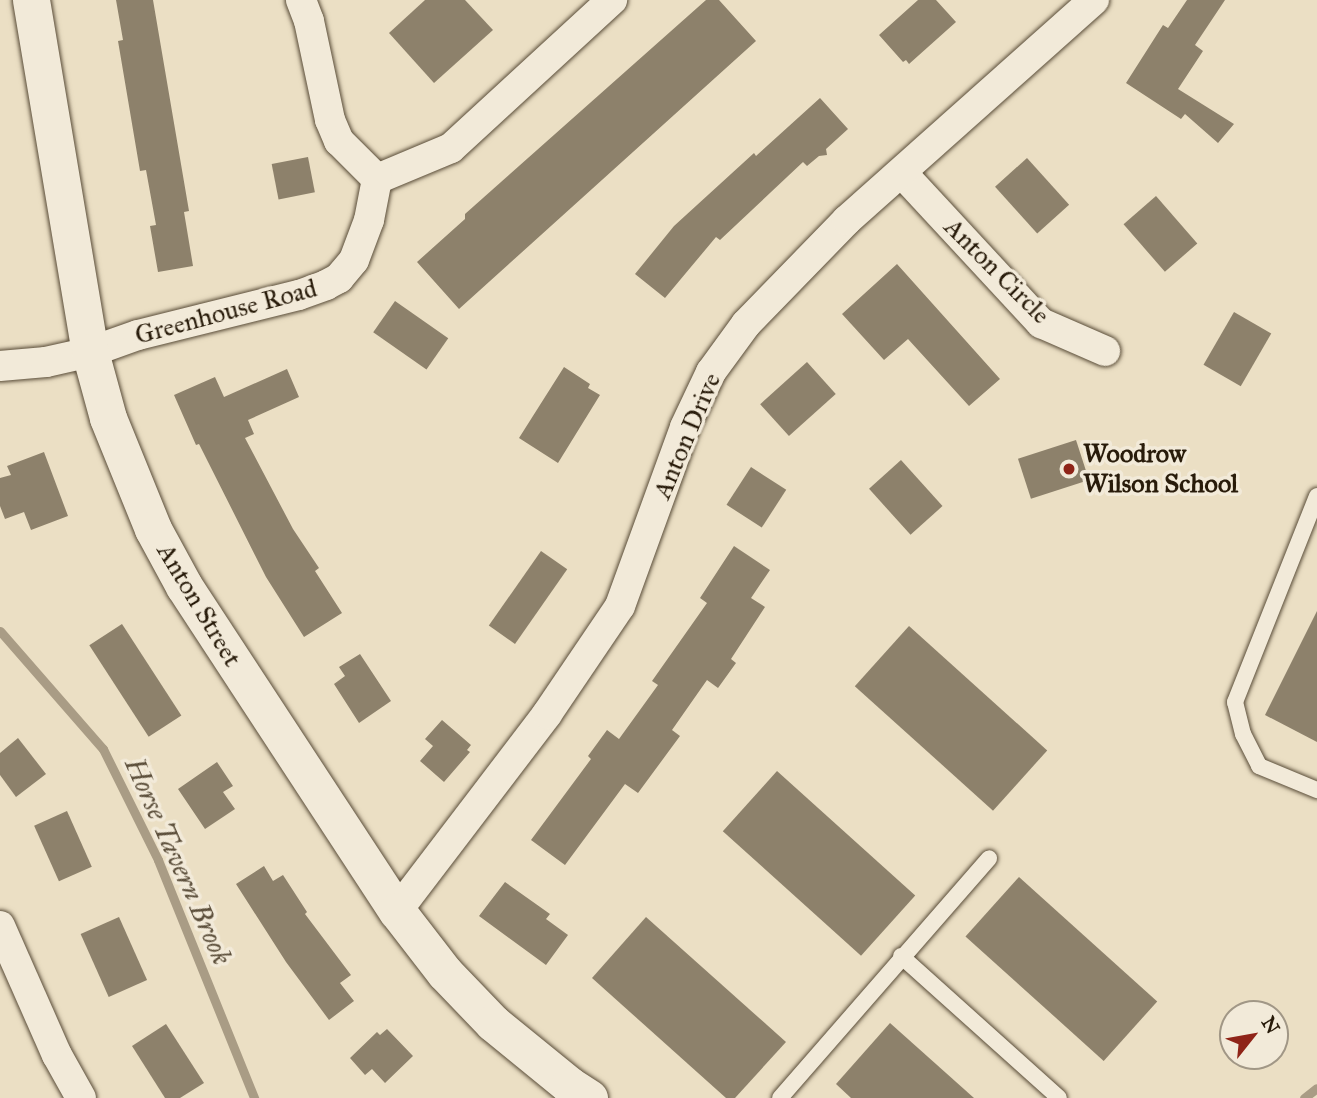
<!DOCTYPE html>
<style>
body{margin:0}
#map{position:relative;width:1317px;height:1098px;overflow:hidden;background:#ebdfc4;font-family:"IM FELL Great Primer",serif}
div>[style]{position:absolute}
.stream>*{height:9px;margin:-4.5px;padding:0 4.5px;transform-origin:4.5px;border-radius:4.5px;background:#a99c85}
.building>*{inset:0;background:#8d816b;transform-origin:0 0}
.roads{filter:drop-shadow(0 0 2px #594c38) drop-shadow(0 0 2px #594c38)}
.service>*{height:16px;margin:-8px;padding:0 8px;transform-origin:8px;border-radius:8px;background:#f2ead9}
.minor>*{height:30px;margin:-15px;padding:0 15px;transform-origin:15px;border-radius:15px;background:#f2ead9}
.tertiary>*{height:37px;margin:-18.5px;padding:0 18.5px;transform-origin:18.5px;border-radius:18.5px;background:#f2ead9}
.dots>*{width:19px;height:19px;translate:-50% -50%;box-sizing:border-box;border:4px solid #f2ead9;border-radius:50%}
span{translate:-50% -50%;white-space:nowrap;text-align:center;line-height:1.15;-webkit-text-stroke:7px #f2ead9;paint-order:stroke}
.street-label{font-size:26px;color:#281b0a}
.poi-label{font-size:26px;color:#281b0a;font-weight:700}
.left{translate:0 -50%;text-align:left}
.water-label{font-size:28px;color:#5c4f3b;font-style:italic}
.north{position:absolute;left:1219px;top:1000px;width:70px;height:70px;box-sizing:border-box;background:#f2ead9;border:2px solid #a19786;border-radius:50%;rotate:59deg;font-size:19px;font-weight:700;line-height:28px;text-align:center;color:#281b0a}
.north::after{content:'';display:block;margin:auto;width:24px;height:32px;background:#8f2418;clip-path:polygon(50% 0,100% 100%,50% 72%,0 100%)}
</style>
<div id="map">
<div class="stream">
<i style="left:0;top:631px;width:157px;rotate:48.9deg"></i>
<i style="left:103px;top:749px;width:124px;rotate:63.6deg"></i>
<i style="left:158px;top:860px;width:257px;rotate:68deg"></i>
<i style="left:1304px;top:1098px;width:16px;rotate:-38deg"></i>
</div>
<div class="building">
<i style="clip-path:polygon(116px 0,153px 0,189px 211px,184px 212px,193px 266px,158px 272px,150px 226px,156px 225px,146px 170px,140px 171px,118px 41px,123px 40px)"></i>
<i style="clip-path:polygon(425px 0,465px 0,493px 30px,434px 83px,389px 33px)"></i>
<i style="clip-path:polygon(706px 0,719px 0,756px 41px,459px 309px,417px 262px,465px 219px,465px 214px)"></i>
<i style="clip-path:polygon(918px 0,936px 0,956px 22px,909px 64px,906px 60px,903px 62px,879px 35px)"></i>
<i style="clip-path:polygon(1187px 0,1225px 0,1195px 45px,1203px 51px,1178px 89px,1234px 124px,1218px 143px,1185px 114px,1181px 119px,1126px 83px,1163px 25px,1168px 28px)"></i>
<i style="clip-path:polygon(820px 98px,848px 129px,826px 149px,827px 155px,819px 156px,807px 166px,803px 162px,720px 240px,716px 237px,665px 298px,635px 274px,674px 226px,754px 153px,756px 156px)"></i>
<i style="left:308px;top:157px;width:36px;height:37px;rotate:79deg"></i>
<i style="left:1027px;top:158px;width:63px;height:43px;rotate:48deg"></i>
<i style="left:1156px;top:196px;width:63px;height:43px;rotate:49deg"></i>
<i style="clip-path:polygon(897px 264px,1000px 379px,969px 406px,908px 339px,884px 360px,842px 314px)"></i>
<i style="left:395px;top:301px;width:65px;height:38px;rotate:35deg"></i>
<i style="left:1234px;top:312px;width:43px;height:61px;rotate:30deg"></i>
<i style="left:807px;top:362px;width:43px;height:63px;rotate:48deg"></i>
<i style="clip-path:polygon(564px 367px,590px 384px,588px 388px,600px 395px,558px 463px,519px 438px)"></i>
<i style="clip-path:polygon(287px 369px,299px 397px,248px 420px,254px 434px,245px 438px,293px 529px,319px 568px,315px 571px,342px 613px,304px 637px,266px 577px,199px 444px,196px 445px,174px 395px,215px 377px,224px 397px)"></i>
<i style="left:1076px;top:440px;width:42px;height:61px;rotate:72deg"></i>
<i style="clip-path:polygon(44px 452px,68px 516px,31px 530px,24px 512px,5px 519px,0 506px,0 478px,11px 475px,7px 466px)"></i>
<i style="left:901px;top:460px;width:62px;height:43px;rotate:48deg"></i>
<i style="left:751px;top:467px;width:42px;height:45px;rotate:33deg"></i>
<i style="clip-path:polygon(734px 546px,770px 570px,751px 598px,765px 607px,731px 659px,736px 663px,718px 688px,707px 680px,672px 730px,680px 736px,638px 793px,625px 784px,565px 865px,531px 840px,591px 759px,588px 756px,607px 730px,619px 739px,658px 685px,652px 681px,707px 603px,700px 598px)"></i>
<i style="left:541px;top:551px;width:32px;height:91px;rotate:35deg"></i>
<i style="clip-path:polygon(1317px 611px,1317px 742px,1265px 715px)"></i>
<i style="left:122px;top:624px;width:109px;height:39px;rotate:57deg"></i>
<i style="left:909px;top:626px;width:186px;height:81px;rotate:42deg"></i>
<i style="clip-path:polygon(360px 654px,391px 701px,359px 723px,334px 684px,345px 676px,339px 667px)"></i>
<i style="clip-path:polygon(442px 720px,471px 745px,467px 750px,470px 752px,444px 782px,420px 761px,433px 746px,425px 739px)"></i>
<i style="clip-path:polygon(18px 738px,46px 774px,16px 797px,0 775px,0 753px)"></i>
<i style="clip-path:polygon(217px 762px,233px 786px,223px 792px,235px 809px,205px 829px,178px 789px)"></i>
<i style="left:777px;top:771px;width:186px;height:81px;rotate:42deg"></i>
<i style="left:67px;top:811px;width:61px;height:36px;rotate:66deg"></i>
<i style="clip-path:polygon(264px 866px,273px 881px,283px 875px,307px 912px,305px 914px,351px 975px,340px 983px,354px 1001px,329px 1020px,286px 962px,236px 884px)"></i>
<i style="left:1019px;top:877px;width:186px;height:80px;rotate:42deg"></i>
<i style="clip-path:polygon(505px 882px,550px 914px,546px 919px,568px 935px,546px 965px,479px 916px)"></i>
<i style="left:119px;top:917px;width:69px;height:42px;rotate:66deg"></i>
<i style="clip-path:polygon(646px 917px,786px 1042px,735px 1098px,726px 1098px,592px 978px)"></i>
<i style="clip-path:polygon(890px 1023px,974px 1098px,851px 1098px,836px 1084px)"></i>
<i style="clip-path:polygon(166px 1024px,204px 1083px,180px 1098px,165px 1098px,132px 1046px)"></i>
<i style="clip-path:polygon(387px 1029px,413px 1056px,385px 1083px,372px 1069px,365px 1075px,350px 1058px,377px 1032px,380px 1035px)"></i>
</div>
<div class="roads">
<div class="service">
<i style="left:1317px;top:496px;width:222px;rotate:111.7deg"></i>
<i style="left:1235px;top:702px;width:33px;rotate:76deg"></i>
<i style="left:1243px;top:734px;width:36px;rotate:63deg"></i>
<i style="left:1259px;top:766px;width:63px;rotate:22.5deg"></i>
<i style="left:901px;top:956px;width:212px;rotate:41.9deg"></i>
<i style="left:780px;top:1098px;width:318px;rotate:-48.9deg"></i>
</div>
<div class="minor">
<i style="left:301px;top:0;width:22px;rotate:69deg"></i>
<i style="left:309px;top:21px;width:101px;rotate:78deg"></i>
<i style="left:330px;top:120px;width:23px;rotate:67deg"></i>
<i style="left:339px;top:141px;width:54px;rotate:45deg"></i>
<i style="left:377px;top:179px;width:80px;rotate:-22.7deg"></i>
<i style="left:451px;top:148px;width:219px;rotate:-42.6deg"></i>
<i style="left:902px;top:173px;width:205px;rotate:47.2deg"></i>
<i style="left:1041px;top:323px;width:70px;rotate:23.6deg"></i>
<i style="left:0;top:366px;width:46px;rotate:-5deg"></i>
<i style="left:46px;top:362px;width:45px;rotate:-12.8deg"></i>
<i style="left:90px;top:352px;width:51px;rotate:-19.5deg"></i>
<i style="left:138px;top:335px;width:166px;rotate:-14deg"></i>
<i style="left:299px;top:295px;width:29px;rotate:-20deg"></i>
<i style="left:326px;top:285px;width:15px;rotate:-28deg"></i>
<i style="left:339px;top:278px;width:23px;rotate:-50deg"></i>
<i style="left:354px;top:260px;width:43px;rotate:-69.4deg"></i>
<i style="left:369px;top:220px;width:42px;rotate:-79deg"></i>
<i style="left:397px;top:911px;width:248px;rotate:-52.7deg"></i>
<i style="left:547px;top:714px;width:130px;rotate:-55.9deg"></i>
<i style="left:620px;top:606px;width:190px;rotate:-70deg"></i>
<i style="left:685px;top:427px;width:61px;rotate:-64.7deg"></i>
<i style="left:711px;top:372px;width:59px;rotate:-53.9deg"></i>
<i style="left:746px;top:324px;width:145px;rotate:-45.8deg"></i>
<i style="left:847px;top:220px;width:331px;rotate:-41.7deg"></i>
<i style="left:0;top:926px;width:141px;rotate:66.2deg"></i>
<i style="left:57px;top:1055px;width:49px;rotate:60.8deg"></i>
</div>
<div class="tertiary">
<i style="left:31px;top:0;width:357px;rotate:80.5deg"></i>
<i style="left:90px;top:352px;width:68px;rotate:74.7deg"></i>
<i style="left:108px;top:418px;width:120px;rotate:67.9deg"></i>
<i style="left:153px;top:529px;width:65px;rotate:61.5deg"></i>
<i style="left:184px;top:586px;width:389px;rotate:56.8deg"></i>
<i style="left:397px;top:911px;width:78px;rotate:52.3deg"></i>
<i style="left:445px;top:973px;width:69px;rotate:46.2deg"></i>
<i style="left:493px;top:1023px;width:98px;rotate:39.2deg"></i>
<i style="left:569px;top:1085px;width:24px;rotate:33deg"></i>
</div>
</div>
<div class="dots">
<i style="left:1069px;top:469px;background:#8f2418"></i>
</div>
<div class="street-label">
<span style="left:997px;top:271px;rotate:45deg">Anton Circle</span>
<span style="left:226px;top:312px;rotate:-15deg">Greenhouse Road</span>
<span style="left:687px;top:436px;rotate:-67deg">Anton Drive</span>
<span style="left:199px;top:605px;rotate:59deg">Anton Street</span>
</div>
<div class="poi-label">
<span class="left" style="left:1083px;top:469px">Woodrow<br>Wilson School</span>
</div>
<div class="water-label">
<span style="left:178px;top:861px;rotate:66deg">Horse Tavern Brook</span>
</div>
<div class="north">N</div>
</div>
